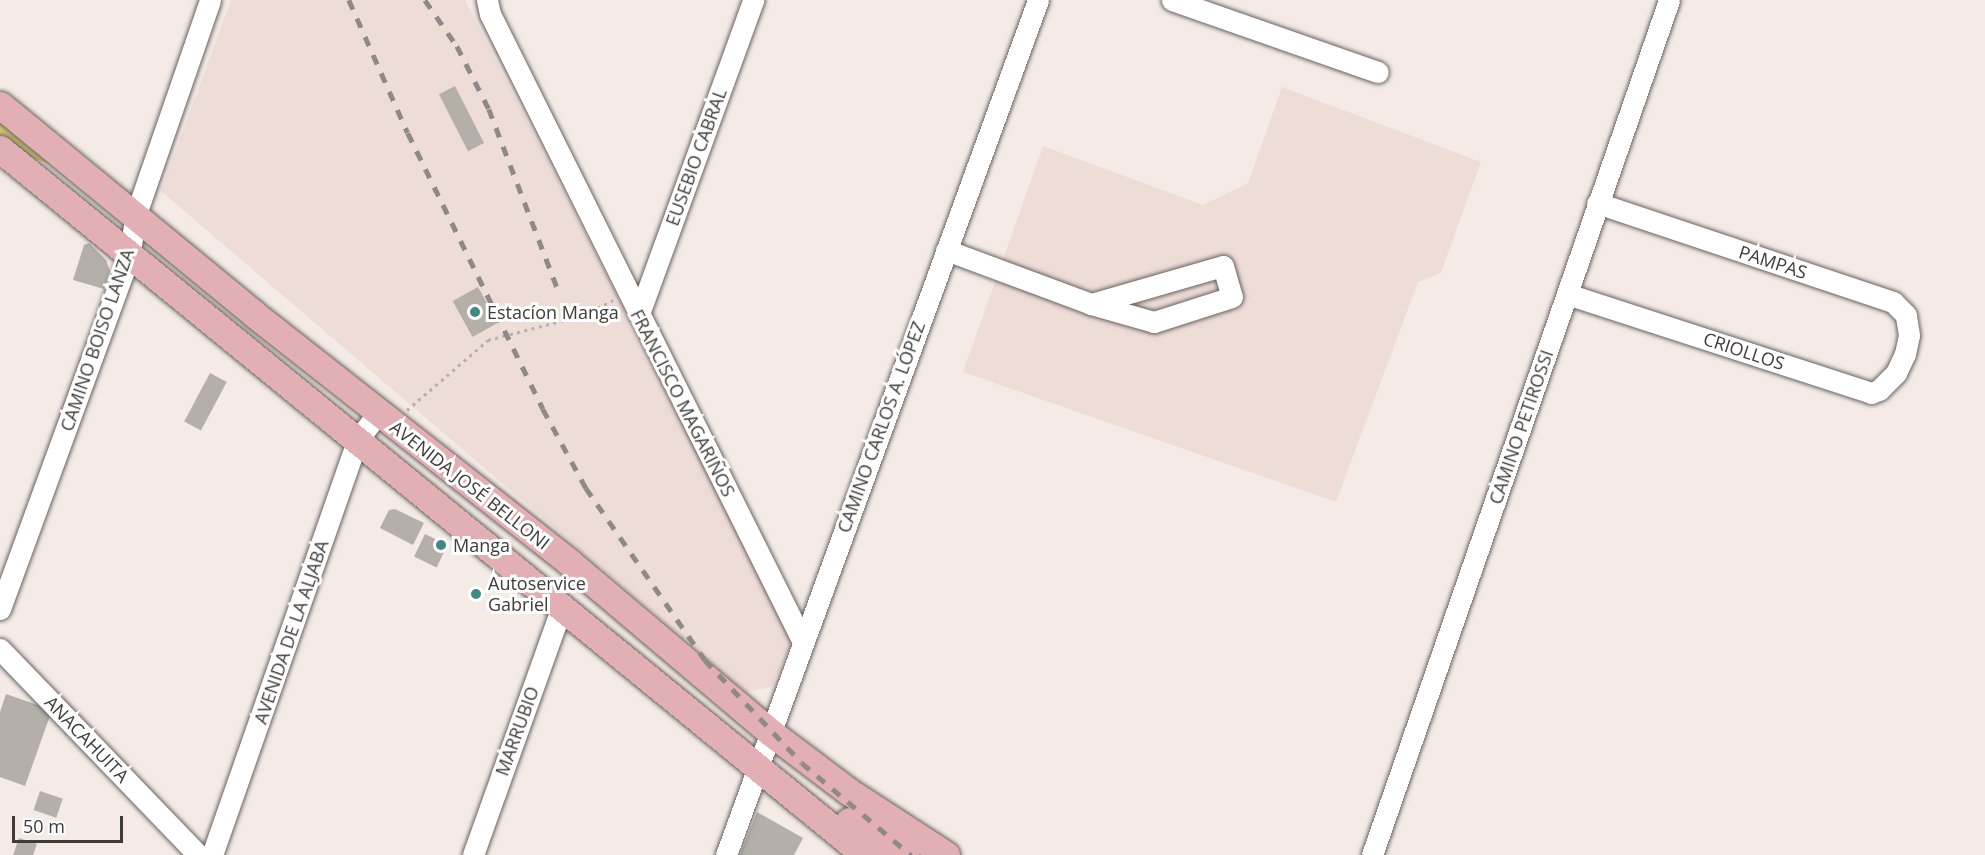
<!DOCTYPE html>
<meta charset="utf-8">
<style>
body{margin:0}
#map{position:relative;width:1985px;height:855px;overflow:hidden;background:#f4ebe7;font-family:"Open Sans",sans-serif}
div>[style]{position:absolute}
.built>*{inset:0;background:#eeddd7}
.green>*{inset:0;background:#d7c873}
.building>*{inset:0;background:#b4afa8;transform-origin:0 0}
.path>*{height:3px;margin-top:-1.5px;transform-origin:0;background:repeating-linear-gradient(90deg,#b6afac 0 3px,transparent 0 7.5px)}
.roads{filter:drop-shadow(0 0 2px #69625e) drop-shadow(0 0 2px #69625e)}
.minor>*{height:21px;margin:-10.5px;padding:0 10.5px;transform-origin:10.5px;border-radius:10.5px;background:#fff}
.major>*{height:27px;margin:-13.5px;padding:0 13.5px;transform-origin:13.5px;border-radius:13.5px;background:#e1afb4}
.rail>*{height:4.5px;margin-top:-2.25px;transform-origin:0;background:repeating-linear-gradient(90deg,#8f8987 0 10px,transparent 0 20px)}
.dots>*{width:16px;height:16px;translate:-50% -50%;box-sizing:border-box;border:3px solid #fff;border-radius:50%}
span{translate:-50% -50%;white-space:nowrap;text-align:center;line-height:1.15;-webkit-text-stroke:6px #fff;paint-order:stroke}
.street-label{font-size:18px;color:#3f3b3a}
.poi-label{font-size:18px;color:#3f3b3a}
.left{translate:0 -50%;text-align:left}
.scale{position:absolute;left:12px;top:816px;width:111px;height:27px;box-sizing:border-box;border:3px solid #3f3b3a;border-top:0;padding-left:8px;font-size:18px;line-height:21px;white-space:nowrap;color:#3f3b3a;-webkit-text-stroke:4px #fff;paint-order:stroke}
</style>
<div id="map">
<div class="built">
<i style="clip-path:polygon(231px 0,465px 0,793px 639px,772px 687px,746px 692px,161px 191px)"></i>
<i style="clip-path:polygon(1282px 87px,1481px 162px,1441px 273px,1418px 282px,1336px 502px,963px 372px,1043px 146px,1203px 205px,1248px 183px)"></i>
</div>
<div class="green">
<i style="clip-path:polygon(0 118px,57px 166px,16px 153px,0 140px)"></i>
</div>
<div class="building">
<i style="left:455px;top:86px;width:64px;height:18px;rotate:63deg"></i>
<i style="clip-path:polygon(89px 243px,106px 260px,110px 271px,104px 289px,73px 280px,84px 245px)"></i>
<i style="left:478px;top:287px;width:41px;height:29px;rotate:61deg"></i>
<i style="left:210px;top:373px;width:19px;height:55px;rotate:28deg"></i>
<i style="clip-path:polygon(395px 509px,424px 523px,413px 545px,380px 528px,389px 510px)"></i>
<i style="left:425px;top:534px;width:25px;height:25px;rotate:26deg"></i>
<i style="clip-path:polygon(6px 694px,52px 710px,25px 786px,0 777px,0 712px)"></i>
<i style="left:40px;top:791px;width:24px;height:20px;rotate:19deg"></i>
<i style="clip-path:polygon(757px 812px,803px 838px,794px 855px,740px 855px)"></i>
<i style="clip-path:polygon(19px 838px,37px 844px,33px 855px,13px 855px)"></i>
</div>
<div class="path">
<i style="left:407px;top:410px;width:107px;rotate:-40.8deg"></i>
<i style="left:488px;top:340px;width:99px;rotate:-14.6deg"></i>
<i style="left:584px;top:315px;width:33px;rotate:-27deg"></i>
</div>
<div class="roads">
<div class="minor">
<i style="left:487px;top:0;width:14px;rotate:78deg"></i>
<i style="left:490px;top:14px;width:702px;rotate:63.51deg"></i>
<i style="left:1172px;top:0;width:218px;rotate:19.3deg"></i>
<i style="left:946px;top:250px;width:155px;rotate:20.4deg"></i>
<i style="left:1091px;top:304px;width:137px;rotate:-16.1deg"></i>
<i style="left:1223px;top:266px;width:32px;rotate:74deg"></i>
<i style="left:1232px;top:297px;width:82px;rotate:162.2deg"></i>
<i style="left:1154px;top:322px;width:66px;rotate:-164.1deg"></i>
<i style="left:1567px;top:294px;width:320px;rotate:18deg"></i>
<i style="left:1871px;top:393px;width:9px;rotate:-21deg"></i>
<i style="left:1879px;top:390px;width:24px;rotate:-45deg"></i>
<i style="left:1896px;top:373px;width:21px;rotate:-65deg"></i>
<i style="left:1905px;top:354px;width:19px;rotate:-78deg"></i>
<i style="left:1909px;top:335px;width:20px;rotate:-99deg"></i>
<i style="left:1906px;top:315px;width:18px;rotate:-135deg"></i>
<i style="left:1893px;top:302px;width:312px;rotate:-161.5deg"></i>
<i style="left:639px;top:314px;width:334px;rotate:-70deg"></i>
<i style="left:0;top:609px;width:375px;rotate:-69.9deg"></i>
<i style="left:129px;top:257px;width:44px;rotate:-80.8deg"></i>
<i style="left:136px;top:214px;width:226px;rotate:-70.9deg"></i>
<i style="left:0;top:649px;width:286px;rotate:46.1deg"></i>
<i style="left:212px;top:855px;width:441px;rotate:-70.7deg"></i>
<i style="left:358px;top:439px;width:33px;rotate:-52deg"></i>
<i style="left:473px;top:855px;width:263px;rotate:-70.3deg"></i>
<i style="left:726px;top:855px;width:910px;rotate:-69.95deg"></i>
<i style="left:1372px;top:855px;width:905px;rotate:-70.84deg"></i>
</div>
<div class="major">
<i style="left:0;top:105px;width:329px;rotate:39.4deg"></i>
<i style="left:254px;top:314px;width:401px;rotate:38.2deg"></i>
<i style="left:569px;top:562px;width:263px;rotate:40.2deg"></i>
<i style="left:770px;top:732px;width:98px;rotate:37.1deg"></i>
<i style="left:848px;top:791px;width:117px;rotate:33.1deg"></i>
<i style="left:0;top:149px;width:1117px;rotate:39.22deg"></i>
<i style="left:849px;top:821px;width:66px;rotate:30.8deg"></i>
</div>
</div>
<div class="rail">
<i style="left:349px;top:0;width:145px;rotate:66.1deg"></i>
<i style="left:408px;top:133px;width:307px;rotate:63.9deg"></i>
<i style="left:543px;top:409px;width:90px;rotate:61.4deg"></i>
<i style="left:586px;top:488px;width:209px;rotate:55.3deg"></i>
<i style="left:705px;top:660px;width:141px;rotate:46.7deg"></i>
<i style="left:802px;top:763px;width:143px;rotate:40.2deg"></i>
<i style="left:425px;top:0;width:56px;rotate:55.2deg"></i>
<i style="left:457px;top:46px;width:71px;rotate:63.1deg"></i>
<i style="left:489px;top:109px;width:194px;rotate:69.1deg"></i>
</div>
<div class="dots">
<i style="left:475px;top:312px;background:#438981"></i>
<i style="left:441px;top:545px;background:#438981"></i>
<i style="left:476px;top:594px;background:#438981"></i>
</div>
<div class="street-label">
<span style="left:696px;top:157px;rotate:-70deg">EUSEBIO CABRAL</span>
<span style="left:1773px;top:262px;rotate:18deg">PAMPAS</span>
<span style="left:97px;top:340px;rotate:-71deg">CAMINO BOISO LANZA</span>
<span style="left:1744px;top:351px;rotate:18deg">CRIOLLOS</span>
<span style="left:683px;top:403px;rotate:63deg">FRANCISCO MAGARIÑOS</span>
<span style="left:881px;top:427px;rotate:-70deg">CAMINO CARLOS A. LÓPEZ</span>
<span style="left:1521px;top:427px;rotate:-71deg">CAMINO PETIROSSI</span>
<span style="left:470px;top:485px;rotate:38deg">AVENIDA JOSÉ BELLONI</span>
<span style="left:291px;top:632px;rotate:-71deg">AVENIDA DE LA ALJABA</span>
<span style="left:517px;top:731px;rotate:-70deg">MARRUBIO</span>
<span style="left:87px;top:739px;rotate:46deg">ANACAHUITA</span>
</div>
<div class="poi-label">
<span class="left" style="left:487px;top:312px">Estacíon Manga</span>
<span class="left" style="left:453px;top:545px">Manga</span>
<span class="left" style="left:488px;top:594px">Autoservice<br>Gabriel</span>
</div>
<div class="scale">50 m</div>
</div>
